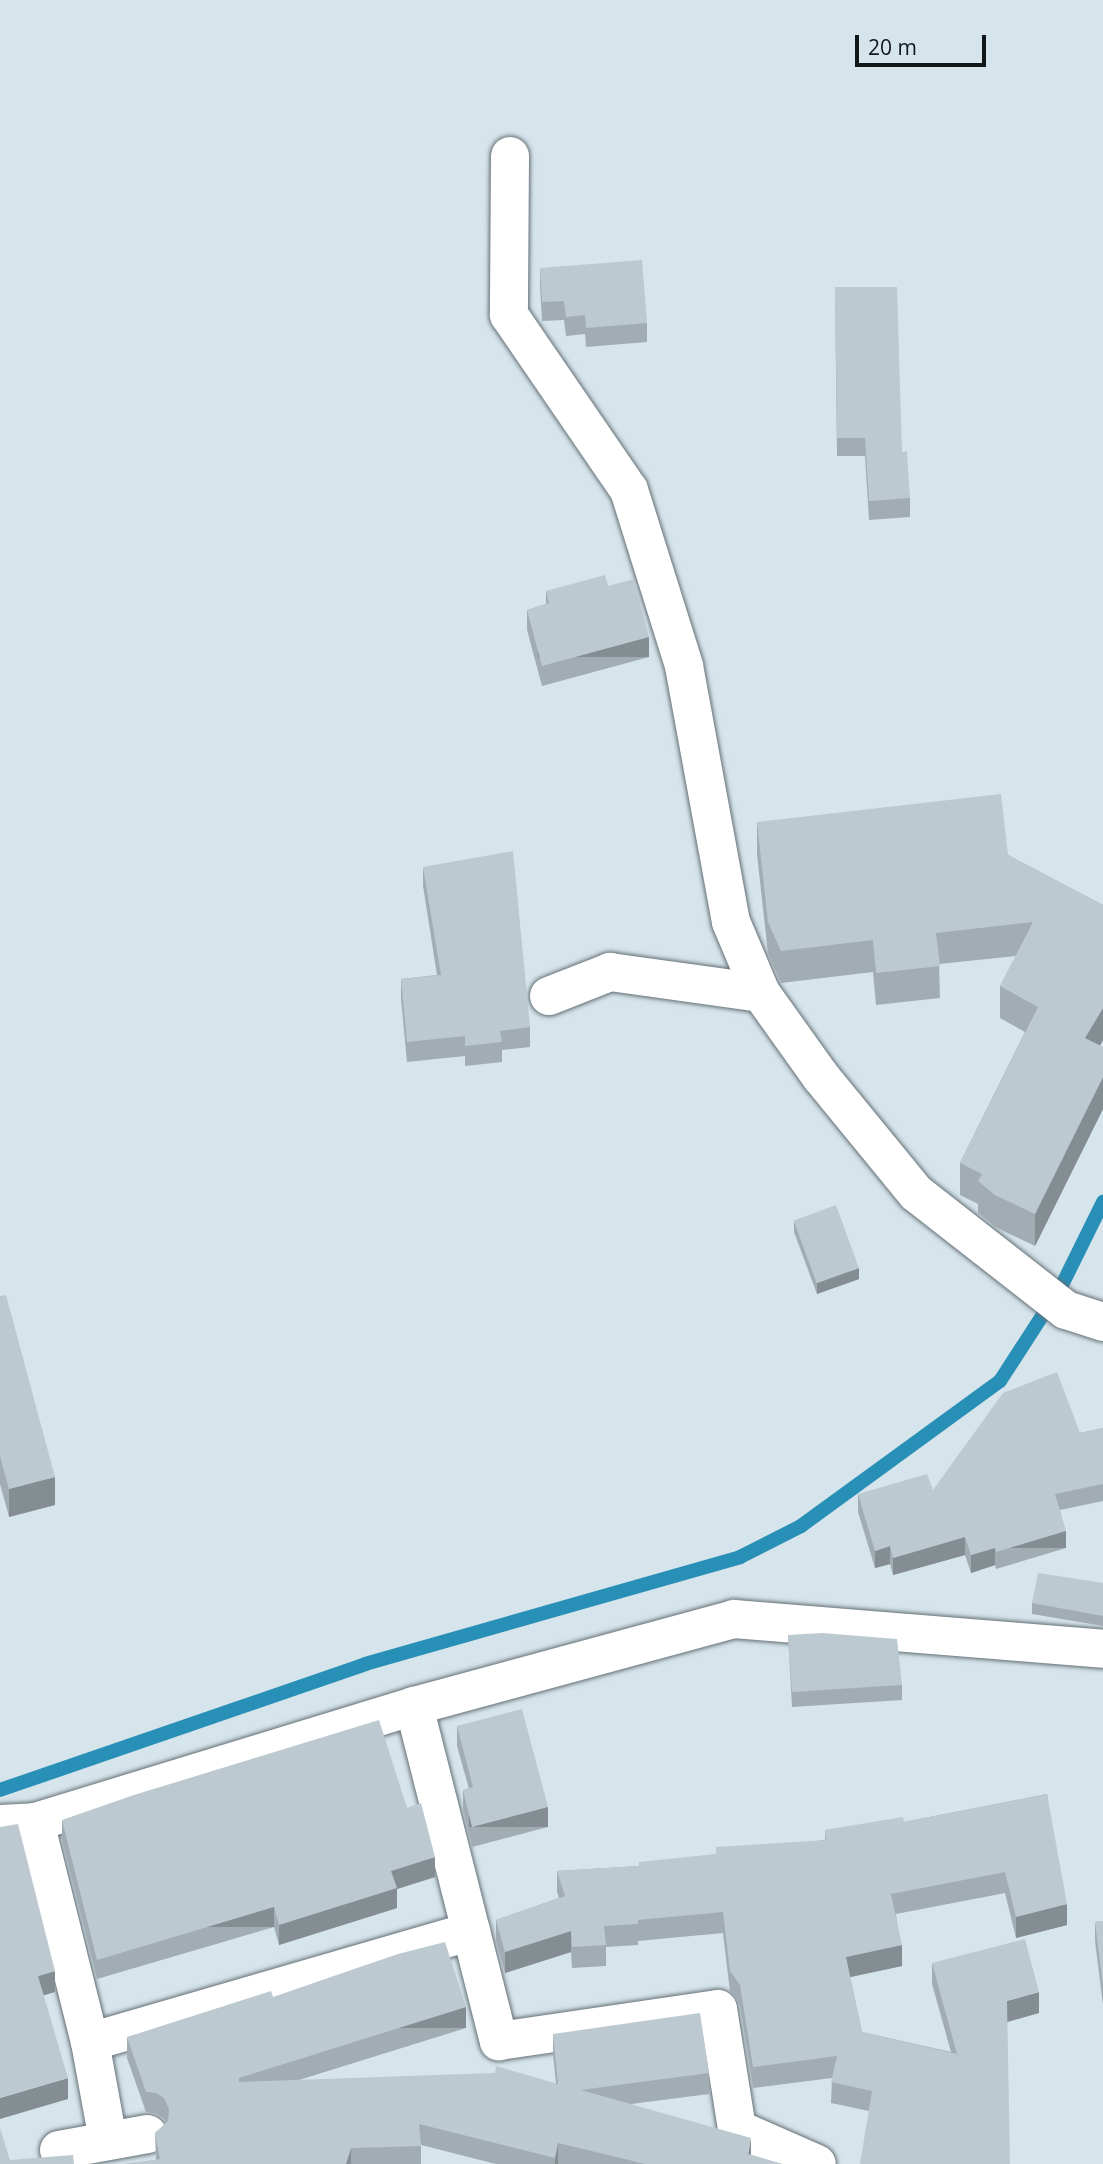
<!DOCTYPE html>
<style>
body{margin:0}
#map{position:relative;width:1103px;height:2164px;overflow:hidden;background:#d6e4eb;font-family:"Open Sans",sans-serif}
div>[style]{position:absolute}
.stream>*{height:14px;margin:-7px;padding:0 7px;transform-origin:7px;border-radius:7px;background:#288fb7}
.roads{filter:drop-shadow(0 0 2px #647076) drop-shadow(0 0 2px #647076)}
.minor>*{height:38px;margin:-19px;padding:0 19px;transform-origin:19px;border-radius:19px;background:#fff}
.wall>*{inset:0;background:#a2adb3}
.shaded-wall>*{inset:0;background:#848d92;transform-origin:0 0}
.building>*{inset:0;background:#bcc9d0;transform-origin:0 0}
span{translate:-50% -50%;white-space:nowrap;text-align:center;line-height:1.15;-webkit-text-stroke:7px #d6e4eb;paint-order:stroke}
.scale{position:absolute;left:855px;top:35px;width:131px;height:32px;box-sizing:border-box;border:4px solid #111618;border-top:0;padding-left:9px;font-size:21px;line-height:24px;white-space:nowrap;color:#111618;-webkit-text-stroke:5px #d6e4eb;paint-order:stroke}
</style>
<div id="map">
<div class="stream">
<i style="left:0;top:1790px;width:386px;rotate:-19deg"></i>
<i style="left:365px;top:1664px;width:390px;rotate:-15.9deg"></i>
<i style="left:740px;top:1557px;width:68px;rotate:-26.9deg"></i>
<i style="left:801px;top:1526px;width:246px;rotate:-36.1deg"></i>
<i style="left:1000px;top:1381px;width:114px;rotate:-57.1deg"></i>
<i style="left:1062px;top:1285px;width:93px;rotate:-63.7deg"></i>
</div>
<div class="roads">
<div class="minor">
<i style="left:510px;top:156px;width:159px;rotate:90.4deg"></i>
<i style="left:509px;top:315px;width:212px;rotate:55.6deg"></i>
<i style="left:629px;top:490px;width:184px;rotate:72.6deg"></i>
<i style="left:684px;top:666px;width:260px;rotate:79.6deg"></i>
<i style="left:731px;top:922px;width:77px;rotate:67.1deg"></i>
<i style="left:761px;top:993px;width:103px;rotate:54.5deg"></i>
<i style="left:821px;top:1077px;width:150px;rotate:50.7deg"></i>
<i style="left:916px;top:1193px;width:190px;rotate:38deg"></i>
<i style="left:1066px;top:1310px;width:39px;rotate:18deg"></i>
<i style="left:549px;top:996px;width:66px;rotate:-21.5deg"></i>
<i style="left:610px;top:972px;width:152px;rotate:7.9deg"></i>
<i style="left:414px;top:1706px;width:346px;rotate:75.8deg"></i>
<i style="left:499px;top:2041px;width:221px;rotate:-8.3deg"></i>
<i style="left:718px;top:2009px;width:121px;rotate:81deg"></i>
<i style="left:737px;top:2129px;width:87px;rotate:23.6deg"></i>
<i style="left:35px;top:1822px;width:227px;rotate:76deg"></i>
<i style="left:90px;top:2042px;width:100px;rotate:79.6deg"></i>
<i style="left:0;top:1824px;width:35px;rotate:-3deg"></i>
<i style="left:35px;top:1822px;width:396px;rotate:-17deg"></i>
<i style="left:414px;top:1706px;width:332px;rotate:-15.2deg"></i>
<i style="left:734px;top:1619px;width:370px;rotate:4.6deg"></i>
<i style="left:90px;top:2042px;width:397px;rotate:-16.2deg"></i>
<i style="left:59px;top:2150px;width:90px;rotate:-10.2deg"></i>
</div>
</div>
<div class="wall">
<i style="clip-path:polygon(540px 268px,647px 323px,647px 342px,586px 347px,585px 334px,566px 336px,564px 320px,542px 321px,540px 286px)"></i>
<i style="clip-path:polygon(835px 287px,902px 452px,910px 498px,910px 517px,869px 520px,865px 456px,837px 456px)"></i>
<i style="clip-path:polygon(608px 586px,649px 657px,542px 686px,527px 630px,527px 610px,546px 604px,546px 591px)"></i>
<i style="clip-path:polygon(757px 822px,1008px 855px,1103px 905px,1103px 1040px,1100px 1046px,1103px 1047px,1103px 1109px,1035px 1246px,995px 1227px,978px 1213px,978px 1204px,960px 1195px,960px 1163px,1025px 1032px,1000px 1018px,1000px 986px,1016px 956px,939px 964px,940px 998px,876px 1005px,873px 972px,781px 983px,768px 954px,757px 854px)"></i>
<i style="clip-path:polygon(423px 867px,530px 1027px,530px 1047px,502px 1050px,502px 1062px,465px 1066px,465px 1056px,407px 1062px,401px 999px,401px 979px,437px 975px,423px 886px)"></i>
<i style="clip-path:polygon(794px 1221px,859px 1279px,817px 1294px,794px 1232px)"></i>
<i style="clip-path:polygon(0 1296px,55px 1505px,9px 1517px,0 1484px)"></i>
<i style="clip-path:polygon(1103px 1428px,1103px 1501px,1060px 1510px,1066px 1548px,996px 1569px,995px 1565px,971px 1573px,965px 1555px,893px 1575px,890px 1564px,875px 1568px,858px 1512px,858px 1494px,933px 1490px,1080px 1433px)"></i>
<i style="clip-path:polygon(1103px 1583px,1103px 1626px,1032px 1614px,1032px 1603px)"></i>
<i style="clip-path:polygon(788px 1635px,902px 1685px,902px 1700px,792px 1707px)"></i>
<i style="clip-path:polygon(457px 1726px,548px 1827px,472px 1847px,463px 1810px,463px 1790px,469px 1789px,457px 1746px)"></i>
<i style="clip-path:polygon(1047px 1794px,1067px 1925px,1016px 1938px,1005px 1893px,896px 1914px,902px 1966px,850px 1977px,862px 2032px,951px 2052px,932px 1984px,932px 1963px,1039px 2013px,1007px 2022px,869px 2111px,831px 2103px,832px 2078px,753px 2088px,740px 2006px,730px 1992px,723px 1933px,638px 1941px,638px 1945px,606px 1947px,606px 1966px,572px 1968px,571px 1952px,505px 1973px,496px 1941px,496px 1920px,559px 1898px,557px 1892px,557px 1871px,639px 1866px,716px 1854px,825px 1840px,825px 1830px,904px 1822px)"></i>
<i style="clip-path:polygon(407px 1808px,435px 1877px,397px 1889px,397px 1908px,279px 1945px,274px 1927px,97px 1979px,62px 1840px,62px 1820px)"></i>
<i style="clip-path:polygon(1103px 1921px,1103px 2005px,1095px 1941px,1095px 1922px)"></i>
<i style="clip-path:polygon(273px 1997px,466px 2028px,299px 2080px,556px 2083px,553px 2055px,553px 2034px,709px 2073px,709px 2094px,631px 2104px,751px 2155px,782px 2164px,496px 2164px,421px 2145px,421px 2164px,125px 2164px,156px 2160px,155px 2133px,166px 2123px,164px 2119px,156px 2114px,146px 2112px,127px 2058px,127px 2037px)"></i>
</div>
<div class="shaded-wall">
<i style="left:649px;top:637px;width:20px;height:111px;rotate:90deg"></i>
<i style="clip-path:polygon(1103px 1008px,1103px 1040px,1085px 1071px,1085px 1038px)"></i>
<i style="clip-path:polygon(1103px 1077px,1103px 1109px,1035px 1246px,1035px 1214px)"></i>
<i style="clip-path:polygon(859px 1268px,859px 1279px,817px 1294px,817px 1283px)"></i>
<i style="clip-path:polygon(55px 1477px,55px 1505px,9px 1517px,9px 1489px)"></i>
<i style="left:1066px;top:1531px;width:17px;height:73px;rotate:90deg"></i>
<i style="clip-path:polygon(965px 1537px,965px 1555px,893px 1575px,893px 1558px)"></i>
<i style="clip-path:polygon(890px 1546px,890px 1564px,875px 1568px,875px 1551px)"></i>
<i style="clip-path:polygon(995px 1548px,995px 1565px,971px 1573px,971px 1555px)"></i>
<i style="left:548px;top:1807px;width:20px;height:79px;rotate:90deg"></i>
<i style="clip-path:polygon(435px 1857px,435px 1877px,397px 1889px,397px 1908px,279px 1945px,279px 1925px,391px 1871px)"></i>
<i style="clip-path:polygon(1067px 1904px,1067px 1925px,1016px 1938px,1016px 1917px)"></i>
<i style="left:274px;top:1907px;width:20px;height:185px;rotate:90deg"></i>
<i style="clip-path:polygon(571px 1931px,571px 1952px,505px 1973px,505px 1952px)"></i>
<i style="clip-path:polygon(902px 1945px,902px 1966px,846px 1978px,846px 1957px)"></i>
<i style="clip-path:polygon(55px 1971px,55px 1992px,38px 1997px,38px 1976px)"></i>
<i style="clip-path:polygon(1039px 1992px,1039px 2013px,1007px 2022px,1007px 2001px)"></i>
<i style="left:466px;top:2007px;width:21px;height:238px;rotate:90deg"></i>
<i style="clip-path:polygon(68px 2078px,68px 2099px,0 2119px,0 2098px)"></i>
<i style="clip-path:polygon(751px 2138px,751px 2159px,748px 2154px)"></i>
<i style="clip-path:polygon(558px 2143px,558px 2164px,555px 2164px,555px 2158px)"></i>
<i style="clip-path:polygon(351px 2148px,351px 2164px,346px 2164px)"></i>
</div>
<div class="building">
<i style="clip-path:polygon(642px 260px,647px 323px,586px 328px,585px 315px,566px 317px,564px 301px,542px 302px,540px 268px)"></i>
<i style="clip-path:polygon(835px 287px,897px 287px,902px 452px,907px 451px,910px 498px,869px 501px,865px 438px,837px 438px)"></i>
<i style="clip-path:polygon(605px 575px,608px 586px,634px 579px,649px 637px,542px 666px,527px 610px,549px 603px,546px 591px)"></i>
<i style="clip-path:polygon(1001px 794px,1008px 855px,1103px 905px,1103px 1008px,1085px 1038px,1103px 1047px,1103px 1077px,1035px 1214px,995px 1195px,978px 1181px,982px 1174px,960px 1163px,1038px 1007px,1000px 986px,1033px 922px,936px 933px,940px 966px,876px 973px,873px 940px,781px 951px,768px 922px,757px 822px)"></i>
<i style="clip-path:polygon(513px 851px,530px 1027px,500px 1031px,502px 1042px,465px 1046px,465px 1036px,407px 1042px,401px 979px,441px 975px,423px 867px)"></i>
<i style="left:836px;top:1205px;width:67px;height:45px;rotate:70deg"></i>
<i style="clip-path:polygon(6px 1295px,55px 1477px,9px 1489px,0 1456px,0 1296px)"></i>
<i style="clip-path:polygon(1057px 1372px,1080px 1433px,1103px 1428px,1103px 1484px,1055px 1494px,1066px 1531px,996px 1552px,995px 1548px,971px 1555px,965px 1537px,893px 1558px,890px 1546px,875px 1551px,858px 1494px,927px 1474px,933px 1490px,1003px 1393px)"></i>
<i style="clip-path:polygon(1038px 1573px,1103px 1583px,1103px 1616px,1032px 1603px)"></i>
<i style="clip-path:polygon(822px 1633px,897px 1639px,902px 1685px,792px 1692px,788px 1635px)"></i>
<i style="clip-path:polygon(522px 1709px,548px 1807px,472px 1827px,463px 1790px,473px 1787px,457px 1726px)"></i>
<i style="clip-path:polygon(379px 1720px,407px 1808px,421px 1803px,435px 1857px,391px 1871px,397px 1888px,279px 1925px,274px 1907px,97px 1960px,62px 1820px,134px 1795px)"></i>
<i style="clip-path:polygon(1047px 1794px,1067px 1904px,1016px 1917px,1005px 1872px,891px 1894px,902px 1945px,846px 1957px,862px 2032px,957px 2054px,932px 1963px,1025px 1939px,1039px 1992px,1007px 2001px,1010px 2164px,860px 2164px,872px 2091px,831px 2082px,837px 2056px,753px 2067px,740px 1985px,730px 1971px,723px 1912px,638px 1920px,638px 1924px,604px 1926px,606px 1945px,572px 1947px,571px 1931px,505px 1952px,496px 1920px,565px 1896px,557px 1871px,639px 1866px,639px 1862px,716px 1854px,716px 1847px,826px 1840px,825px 1830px,903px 1817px,904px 1822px)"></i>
<i style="clip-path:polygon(18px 1824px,55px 1971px,38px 1976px,68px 2078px,0 2098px,0 1827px)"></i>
<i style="clip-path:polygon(1103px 1921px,1103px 1986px,1095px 1922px)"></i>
<i style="clip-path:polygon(445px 1942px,466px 2007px,239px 2078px,239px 2082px,495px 2073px,496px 2066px,558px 2084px,553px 2034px,700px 2013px,709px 2073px,581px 2090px,751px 2138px,748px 2154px,782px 2164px,645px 2164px,558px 2143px,555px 2158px,419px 2124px,421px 2146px,351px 2148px,346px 2164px,125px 2164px,160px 2159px,155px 2133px,168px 2121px,169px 2109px,164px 2098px,156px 2093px,146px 2092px,127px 2037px,271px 1991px,273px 1997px,398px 1954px)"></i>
<i style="clip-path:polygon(0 2128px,10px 2160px,73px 2155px,74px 2164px,0 2164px)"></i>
</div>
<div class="scale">20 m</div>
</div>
